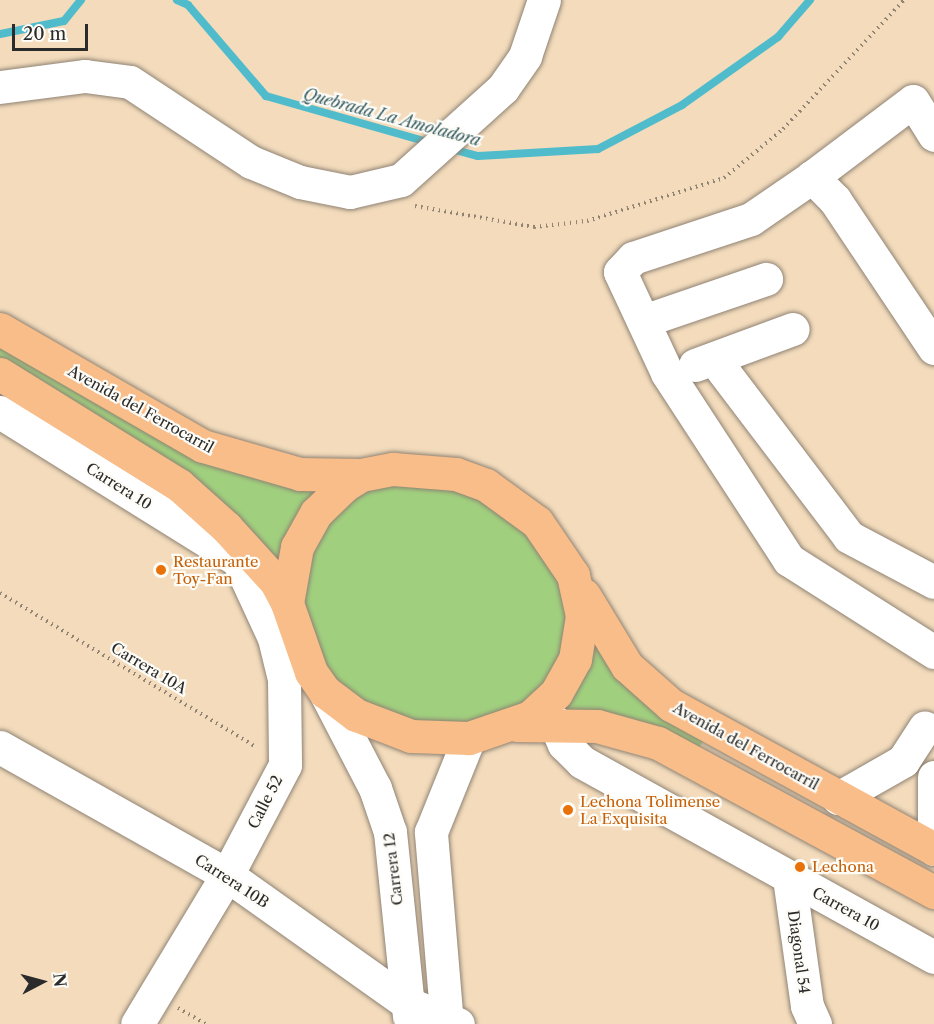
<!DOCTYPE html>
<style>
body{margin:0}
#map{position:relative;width:934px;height:1024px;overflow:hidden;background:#f3dbbc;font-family:"Libre Caslon Text",serif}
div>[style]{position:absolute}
.green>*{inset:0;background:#a0d07e}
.stream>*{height:8px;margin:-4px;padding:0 4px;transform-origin:4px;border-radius:4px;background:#50bccb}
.path>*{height:4px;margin-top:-2px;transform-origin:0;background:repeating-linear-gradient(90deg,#8f8374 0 1.5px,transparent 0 6px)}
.roads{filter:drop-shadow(0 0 2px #8f8374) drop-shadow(0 0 2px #8f8374)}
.minor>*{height:33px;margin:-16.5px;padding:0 16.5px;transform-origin:16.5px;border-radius:16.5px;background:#fff}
.major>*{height:33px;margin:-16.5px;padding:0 16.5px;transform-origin:16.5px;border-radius:16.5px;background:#f8bd89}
.dots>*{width:16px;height:16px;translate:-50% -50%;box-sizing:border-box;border:3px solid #fdfcf7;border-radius:50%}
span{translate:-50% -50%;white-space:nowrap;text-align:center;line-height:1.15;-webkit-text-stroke:4.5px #fdfcf7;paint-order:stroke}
.street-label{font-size:15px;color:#2b2b2b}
.food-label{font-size:15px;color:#c56008}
.left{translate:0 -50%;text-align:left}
.water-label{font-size:16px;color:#385e63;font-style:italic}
.north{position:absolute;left:12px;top:952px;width:60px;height:60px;-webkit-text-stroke:4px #fdfcf7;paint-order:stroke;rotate:84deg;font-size:16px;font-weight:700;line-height:24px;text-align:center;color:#2b2b2b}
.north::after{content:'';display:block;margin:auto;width:21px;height:27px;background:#2b2b2b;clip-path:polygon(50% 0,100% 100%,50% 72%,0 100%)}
.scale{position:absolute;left:12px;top:24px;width:76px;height:27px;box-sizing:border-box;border:3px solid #2b2b2b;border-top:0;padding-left:8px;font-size:18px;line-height:21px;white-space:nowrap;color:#2b2b2b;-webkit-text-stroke:4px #fdfcf7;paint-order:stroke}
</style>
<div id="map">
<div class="green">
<i style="clip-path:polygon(0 343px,203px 446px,393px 469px,513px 501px,604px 636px,709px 729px,693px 760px,658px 743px,374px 724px,292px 627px,0 374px)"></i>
</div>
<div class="stream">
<i style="left:177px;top:0;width:12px;rotate:24deg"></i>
<i style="left:188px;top:5px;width:120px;rotate:49.4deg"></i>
<i style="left:266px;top:96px;width:168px;rotate:15.9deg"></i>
<i style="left:0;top:34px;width:65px;rotate:-11.5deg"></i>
<i style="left:64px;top:21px;width:27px;rotate:-51deg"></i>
<i style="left:448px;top:148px;width:31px;rotate:15deg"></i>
<i style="left:478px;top:156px;width:120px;rotate:-3.3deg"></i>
<i style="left:598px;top:149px;width:95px;rotate:-27.6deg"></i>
<i style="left:682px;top:105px;width:118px;rotate:-35.3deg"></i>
<i style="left:778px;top:37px;width:49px;rotate:-49.1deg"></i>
</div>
<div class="path">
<i style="left:415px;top:206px;width:121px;rotate:10deg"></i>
<i style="left:534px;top:227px;width:53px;rotate:-6.5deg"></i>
<i style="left:587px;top:221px;width:144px;rotate:-17.4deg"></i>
<i style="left:724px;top:178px;width:77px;rotate:-39.7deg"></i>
<i style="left:783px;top:129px;width:177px;rotate:-46.8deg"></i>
<i style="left:0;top:593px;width:299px;rotate:31deg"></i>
<i style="left:178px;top:1008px;width:32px;rotate:30deg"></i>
</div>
<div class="roads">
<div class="minor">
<i style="left:0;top:87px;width:86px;rotate:-7.4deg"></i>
<i style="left:85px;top:76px;width:45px;rotate:7.6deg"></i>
<i style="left:130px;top:82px;width:145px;rotate:33.5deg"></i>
<i style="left:251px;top:162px;width:53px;rotate:22.2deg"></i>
<i style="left:300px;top:182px;width:51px;rotate:11.3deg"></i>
<i style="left:350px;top:192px;width:52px;rotate:-13.2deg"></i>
<i style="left:401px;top:180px;width:137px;rotate:-42deg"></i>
<i style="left:503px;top:88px;width:39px;rotate:-55deg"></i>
<i style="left:525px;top:56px;width:59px;rotate:-71.3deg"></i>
<i style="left:812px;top:177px;width:126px;rotate:-37deg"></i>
<i style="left:913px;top:101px;width:40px;rotate:58deg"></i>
<i style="left:646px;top:320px;width:127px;rotate:-18.9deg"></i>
<i style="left:934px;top:348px;width:178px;rotate:-123.8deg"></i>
<i style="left:835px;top:200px;width:33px;rotate:-135deg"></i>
<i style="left:812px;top:177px;width:74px;rotate:145.5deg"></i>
<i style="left:751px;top:219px;width:124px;rotate:161.7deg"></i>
<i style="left:633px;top:258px;width:19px;rotate:133deg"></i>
<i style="left:620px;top:272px;width:111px;rotate:65deg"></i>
<i style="left:667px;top:373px;width:223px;rotate:56.9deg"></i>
<i style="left:789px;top:560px;width:172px;rotate:32.4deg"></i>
<i style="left:714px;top:359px;width:223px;rotate:52.8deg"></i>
<i style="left:849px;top:537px;width:96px;rotate:27.9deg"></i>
<i style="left:695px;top:365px;width:104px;rotate:-20.2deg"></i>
<i style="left:0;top:412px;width:280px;rotate:31.9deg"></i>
<i style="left:238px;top:560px;width:86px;rotate:65.2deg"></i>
<i style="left:274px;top:638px;width:42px;rotate:76.3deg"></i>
<i style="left:284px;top:679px;width:86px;rotate:89.3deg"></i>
<i style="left:285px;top:765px;width:124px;rotate:117.8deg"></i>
<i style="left:227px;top:875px;width:174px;rotate:121.1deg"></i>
<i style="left:325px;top:692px;width:108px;rotate:62.5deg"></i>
<i style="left:375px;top:788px;width:46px;rotate:71.2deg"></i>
<i style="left:390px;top:832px;width:185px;rotate:84.1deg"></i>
<i style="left:554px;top:721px;width:25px;rotate:67deg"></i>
<i style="left:564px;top:744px;width:25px;rotate:45deg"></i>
<i style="left:582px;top:762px;width:402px;rotate:29deg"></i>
<i style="left:0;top:747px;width:261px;rotate:29.4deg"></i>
<i style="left:227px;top:875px;width:221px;rotate:35.4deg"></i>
<i style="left:407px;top:1003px;width:55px;rotate:22.4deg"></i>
<i style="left:838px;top:798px;width:75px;rotate:-29.6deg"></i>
<i style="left:903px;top:761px;width:40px;rotate:-57.1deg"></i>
<i style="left:934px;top:849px;width:72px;rotate:-90deg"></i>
<i style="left:789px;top:878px;width:129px;rotate:82deg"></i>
<i style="left:807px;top:1006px;width:20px;rotate:66deg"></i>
<i style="left:447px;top:1024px;width:193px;rotate:-94.8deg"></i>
<i style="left:431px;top:832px;width:101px;rotate:-68deg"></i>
</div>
<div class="major">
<i style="left:0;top:329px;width:234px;rotate:30deg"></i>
<i style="left:203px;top:446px;width:101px;rotate:16.1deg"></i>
<i style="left:300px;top:474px;width:61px;rotate:0.9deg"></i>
<i style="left:0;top:374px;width:211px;rotate:31.8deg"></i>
<i style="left:179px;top:485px;width:63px;rotate:41.8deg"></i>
<i style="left:226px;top:527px;width:74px;rotate:47.7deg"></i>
<i style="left:276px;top:582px;width:24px;rotate:62deg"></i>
<i style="left:393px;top:469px;width:63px;rotate:4.5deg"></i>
<i style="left:456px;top:474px;width:32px;rotate:20deg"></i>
<i style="left:486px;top:485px;width:63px;rotate:36deg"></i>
<i style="left:537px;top:522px;width:64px;rotate:55.8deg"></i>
<i style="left:573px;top:575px;width:42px;rotate:77.6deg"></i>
<i style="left:582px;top:616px;width:44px;rotate:99.2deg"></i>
<i style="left:575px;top:659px;width:39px;rotate:119deg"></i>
<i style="left:556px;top:693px;width:35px;rotate:137deg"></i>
<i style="left:530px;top:717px;width:65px;rotate:161deg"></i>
<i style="left:469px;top:738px;width:58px;rotate:-178deg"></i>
<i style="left:411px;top:736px;width:59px;rotate:-159.1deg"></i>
<i style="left:356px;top:715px;width:39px;rotate:-143deg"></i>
<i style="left:325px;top:692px;width:24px;rotate:-125deg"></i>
<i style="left:311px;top:672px;width:73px;rotate:-109.2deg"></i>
<i style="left:287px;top:603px;width:57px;rotate:-79.9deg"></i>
<i style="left:297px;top:547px;width:39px;rotate:-61deg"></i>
<i style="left:316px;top:513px;width:40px;rotate:-44deg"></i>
<i style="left:345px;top:485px;width:19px;rotate:-32deg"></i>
<i style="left:361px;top:475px;width:33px;rotate:-11deg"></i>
<i style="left:584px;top:595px;width:83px;rotate:58.8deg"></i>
<i style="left:627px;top:666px;width:59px;rotate:41.6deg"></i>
<i style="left:671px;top:705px;width:300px;rotate:28.7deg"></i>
<i style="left:517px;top:725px;width:80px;rotate:0.7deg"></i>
<i style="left:597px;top:726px;width:63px;rotate:15.6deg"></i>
<i style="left:658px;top:743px;width:314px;rotate:28.4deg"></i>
</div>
</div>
<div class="dots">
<i style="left:161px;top:570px;background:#e8710a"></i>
<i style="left:568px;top:810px;background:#e8710a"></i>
<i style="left:800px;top:867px;background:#e8710a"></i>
</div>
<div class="street-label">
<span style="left:141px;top:409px;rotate:29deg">Avenida del Ferrocarril</span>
<span style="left:119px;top:486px;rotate:32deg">Carrera 10</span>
<span style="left:149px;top:668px;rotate:31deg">Carrera 10A</span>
<span style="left:746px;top:746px;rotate:29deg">Avenida del Ferrocarril</span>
<span style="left:265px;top:802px;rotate:-63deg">Calle 52</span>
<span style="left:393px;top:869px;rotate:-97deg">Carrera 12</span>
<span style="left:232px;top:881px;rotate:33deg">Carrera 10B</span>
<span style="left:846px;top:909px;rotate:29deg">Carrera 10</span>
<span style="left:799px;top:952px;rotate:82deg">Diagonal 54</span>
</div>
<div class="food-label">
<span class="left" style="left:173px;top:570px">Restaurante<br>Toy-Fan</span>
<span class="left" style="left:580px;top:810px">Lechona Tolimense<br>La Exquisita</span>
<span class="left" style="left:812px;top:867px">Lechona</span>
</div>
<div class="water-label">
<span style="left:392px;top:117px;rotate:15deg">Quebrada La Amoladora</span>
</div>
<div class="north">N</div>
<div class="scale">20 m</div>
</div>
